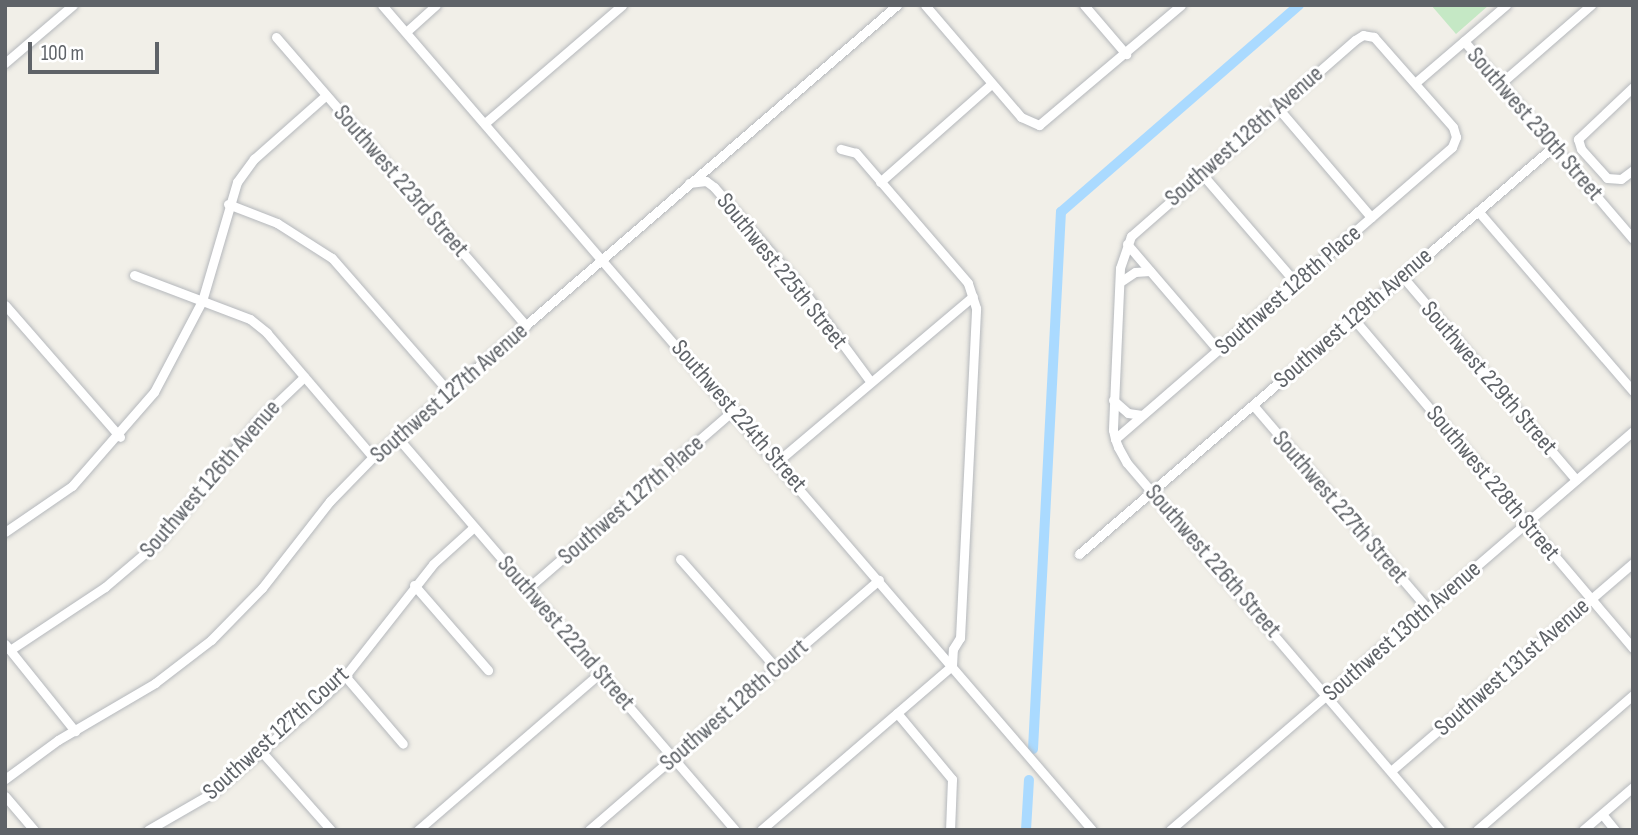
<!DOCTYPE html>
<style>
body{margin:0}
#map{position:relative;width:1638px;height:835px;overflow:hidden;background:#f1efe8;font-family:"Sofia Sans Condensed",sans-serif}
div>[style]{position:absolute}
.green>*{inset:0;background:#c5e8c5}
.canal>*{height:10px;margin:-5px;padding:0 5px;transform-origin:5px;border-radius:5px;background:#aadaff}
.roads{filter:drop-shadow(0 0 2px #b5b8bc) drop-shadow(0 0 2px #b5b8bc)}
.minor>*{height:9px;margin:-4.5px;padding:0 4.5px;transform-origin:4.5px;border-radius:4.5px;background:#fff}
span{translate:-50% -50%;white-space:nowrap;text-align:center;line-height:1.15;-webkit-text-stroke:6px #fff;paint-order:stroke}
.street-label{font-size:24px;color:#5f6368}
.frame{position:absolute;inset:0;border:7px solid #5f6368;pointer-events:none}
.scale{position:absolute;left:28px;top:42px;width:131px;height:32px;box-sizing:border-box;border:4px solid #5f6368;border-top:0;padding-left:9px;font-size:21px;line-height:24px;white-space:nowrap;color:#5f6368;-webkit-text-stroke:5px #fff;paint-order:stroke}
</style>
<div id="map">
<div class="green">
<i style="clip-path:polygon(1431px 5px,1489px 5px,1456px 34px)"></i>
</div>
<div class="canal">
<i style="left:1033px;top:749px;width:538px;rotate:-87.02deg"></i>
<i style="left:1061px;top:212px;width:315px;rotate:-41deg"></i>
<i style="left:1026px;top:830px;width:50px;rotate:-86.6deg"></i>
</div>
<div class="roads">
<div class="minor">
<i style="left:382px;top:5px;width:1088px;rotate:49.28deg"></i>
<i style="left:925px;top:5px;width:148px;rotate:49.4deg"></i>
<i style="left:1021px;top:117px;width:20px;rotate:24deg"></i>
<i style="left:1039px;top:125px;width:186px;rotate:-40.2deg"></i>
<i style="left:1084px;top:5px;width:65px;rotate:49.4deg"></i>
<i style="left:406px;top:32px;width:40px;rotate:-42deg"></i>
<i style="left:276px;top:37px;width:382px;rotate:49.1deg"></i>
<i style="left:1464px;top:41px;width:260px;rotate:49.5deg"></i>
<i style="left:5px;top:63px;width:89px;rotate:-40.5deg"></i>
<i style="left:1415px;top:83px;width:120px;rotate:-40.6deg"></i>
<i style="left:1500px;top:84px;width:121px;rotate:-41deg"></i>
<i style="left:1633px;top:87px;width:76px;rotate:136.6deg"></i>
<i style="left:1578px;top:139px;width:10px;rotate:73deg"></i>
<i style="left:1581px;top:149px;width:39px;rotate:48deg"></i>
<i style="left:1607px;top:178px;width:14px;rotate:4deg"></i>
<i style="left:1621px;top:179px;width:15px;rotate:-37deg"></i>
<i style="left:1277px;top:107px;width:145px;rotate:49.5deg"></i>
<i style="left:485px;top:123px;width:181px;rotate:-40.7deg"></i>
<i style="left:1201px;top:173px;width:145px;rotate:49.2deg"></i>
<i style="left:880px;top:182px;width:148px;rotate:-41.4deg"></i>
<i style="left:689px;top:183px;width:17px;rotate:-7deg"></i>
<i style="left:706px;top:181px;width:10px;rotate:37deg"></i>
<i style="left:714px;top:187px;width:130px;rotate:49.1deg"></i>
<i style="left:799px;top:285px;width:119px;rotate:53.5deg"></i>
<i style="left:228px;top:204px;width:53px;rotate:21.2deg"></i>
<i style="left:277px;top:223px;width:65px;rotate:32.5deg"></i>
<i style="left:332px;top:258px;width:178px;rotate:48.9deg"></i>
<i style="left:1478px;top:211px;width:238px;rotate:49.3deg"></i>
<i style="left:1127px;top:244px;width:140px;rotate:49.4deg"></i>
<i style="left:134px;top:275px;width:124px;rotate:20.8deg"></i>
<i style="left:250px;top:319px;width:22px;rotate:39deg"></i>
<i style="left:267px;top:333px;width:163px;rotate:49.5deg"></i>
<i style="left:1402px;top:276px;width:268px;rotate:49.5deg"></i>
<i style="left:1120px;top:282px;width:18px;rotate:-34deg"></i>
<i style="left:1135px;top:272px;width:15px;rotate:-4deg"></i>
<i style="left:5px;top:305px;width:175px;rotate:48.9deg"></i>
<i style="left:1353px;top:318px;width:433px;rotate:49.7deg"></i>
<i style="left:1113px;top:400px;width:20px;rotate:41deg"></i>
<i style="left:1128px;top:413px;width:14px;rotate:8deg"></i>
<i style="left:1253px;top:405px;width:267px;rotate:49.4deg"></i>
<i style="left:397px;top:437px;width:518px;rotate:49.3deg"></i>
<i style="left:1115px;top:439px;width:446px;rotate:-40.9deg"></i>
<i style="left:1452px;top:147px;width:11px;rotate:-68deg"></i>
<i style="left:1456px;top:137px;width:10px;rotate:-107deg"></i>
<i style="left:1453px;top:127px;width:120px;rotate:-131.3deg"></i>
<i style="left:1374px;top:37px;width:11px;rotate:-170deg"></i>
<i style="left:1363px;top:35px;width:9px;rotate:148deg"></i>
<i style="left:1355px;top:40px;width:298px;rotate:138.8deg"></i>
<i style="left:1131px;top:236px;width:34px;rotate:109deg"></i>
<i style="left:1120px;top:268px;width:162px;rotate:92.5deg"></i>
<i style="left:1113px;top:430px;width:9px;rotate:77deg"></i>
<i style="left:1115px;top:439px;width:9px;rotate:69deg"></i>
<i style="left:1118px;top:447px;width:18px;rotate:61deg"></i>
<i style="left:1127px;top:463px;width:483px;rotate:49.5deg"></i>
<i style="left:778px;top:461px;width:255px;rotate:-40.2deg"></i>
<i style="left:5px;top:532px;width:81px;rotate:-34.5deg"></i>
<i style="left:72px;top:486px;width:125px;rotate:-48.9deg"></i>
<i style="left:154px;top:392px;width:103px;rotate:-62.2deg"></i>
<i style="left:202px;top:301px;width:124px;rotate:-73.6deg"></i>
<i style="left:237px;top:182px;width:29px;rotate:-54deg"></i>
<i style="left:254px;top:159px;width:96px;rotate:-41.6deg"></i>
<i style="left:1079px;top:554px;width:626px;rotate:-40.66deg"></i>
<i style="left:680px;top:559px;width:145px;rotate:48.6deg"></i>
<i style="left:414px;top:585px;width:113px;rotate:49deg"></i>
<i style="left:527px;top:589px;width:274px;rotate:-40.9deg"></i>
<i style="left:5px;top:644px;width:112px;rotate:51.2deg"></i>
<i style="left:10px;top:650px;width:114px;rotate:-33.6deg"></i>
<i style="left:105px;top:587px;width:71px;rotate:-40.4deg"></i>
<i style="left:159px;top:541px;width:156px;rotate:-50.5deg"></i>
<i style="left:258px;top:421px;width:64px;rotate:-43.7deg"></i>
<i style="left:345px;top:676px;width:89px;rotate:49.5deg"></i>
<i style="left:897px;top:713px;width:86px;rotate:50.2deg"></i>
<i style="left:952px;top:779px;width:51px;rotate:92.2deg"></i>
<i style="left:261px;top:751px;width:106px;rotate:48.5deg"></i>
<i style="left:1391px;top:771px;width:319px;rotate:-40.7deg"></i>
<i style="left:5px;top:779px;width:66px;rotate:-36.3deg"></i>
<i style="left:58px;top:740px;width:113px;rotate:-30.4deg"></i>
<i style="left:155px;top:683px;width:71px;rotate:-37.5deg"></i>
<i style="left:211px;top:640px;width:73px;rotate:-45.6deg"></i>
<i style="left:262px;top:588px;width:110px;rotate:-52deg"></i>
<i style="left:330px;top:501px;width:62px;rotate:-45.7deg"></i>
<i style="left:373px;top:457px;width:692px;rotate:-40.78deg"></i>
<i style="left:5px;top:796px;width:45px;rotate:49.5deg"></i>
<i style="left:1602px;top:814px;width:21px;rotate:51deg"></i>
<i style="left:148px;top:830px;width:74px;rotate:-30deg"></i>
<i style="left:212px;top:793px;width:143px;rotate:-40.7deg"></i>
<i style="left:320px;top:700px;width:35px;rotate:-44deg"></i>
<i style="left:345px;top:676px;width:142px;rotate:-51.8deg"></i>
<i style="left:433px;top:564px;width:55px;rotate:-42.1deg"></i>
<i style="left:418px;top:830px;width:240px;rotate:-40.8deg"></i>
<i style="left:589px;top:830px;width:383px;rotate:-40.8deg"></i>
<i style="left:761px;top:830px;width:252px;rotate:-40.7deg"></i>
<i style="left:952px;top:666px;width:17px;rotate:-87deg"></i>
<i style="left:953px;top:649px;width:13px;rotate:-58deg"></i>
<i style="left:960px;top:638px;width:330px;rotate:-87.2deg"></i>
<i style="left:976px;top:308px;width:26px;rotate:-108deg"></i>
<i style="left:968px;top:283px;width:172px;rotate:-130.7deg"></i>
<i style="left:856px;top:153px;width:16px;rotate:-165deg"></i>
<i style="left:1170px;top:830px;width:611px;rotate:-40.75deg"></i>
<i style="left:1477px;top:830px;width:206px;rotate:-40.9deg"></i>
<i style="left:1583px;top:830px;width:66px;rotate:-40.7deg"></i>
</div>
</div>
<div class="street-label">
<span style="left:1535px;top:124px;rotate:49deg">Southwest 230th Street</span>
<span style="left:1244px;top:136px;rotate:-41deg">Southwest 128th Avenue</span>
<span style="left:401px;top:181px;rotate:49deg">Southwest 223rd Street</span>
<span style="left:782px;top:271px;rotate:51deg">Southwest 225th Street</span>
<span style="left:1288px;top:290px;rotate:-41deg">Southwest 128th Place</span>
<span style="left:1353px;top:318px;rotate:-41deg">Southwest 129th Avenue</span>
<span style="left:1489px;top:378px;rotate:49deg">Southwest 229th Street</span>
<span style="left:449px;top:393px;rotate:-41deg">Southwest 127th Avenue</span>
<span style="left:739px;top:416px;rotate:49deg">Southwest 224th Street</span>
<span style="left:210px;top:479px;rotate:-49deg">Southwest 126th Avenue</span>
<span style="left:1493px;top:483px;rotate:50deg">Southwest 228th Street</span>
<span style="left:631px;top:500px;rotate:-41deg">Southwest 127th Place</span>
<span style="left:1340px;top:507px;rotate:49deg">Southwest 227th Street</span>
<span style="left:1213px;top:561px;rotate:49deg">Southwest 226th Street</span>
<span style="left:1402px;top:631px;rotate:-41deg">Southwest 130th Avenue</span>
<span style="left:566px;top:633px;rotate:49deg">Southwest 222nd Street</span>
<span style="left:1512px;top:667px;rotate:-41deg">Southwest 131st Avenue</span>
<span style="left:734px;top:705px;rotate:-41deg">Southwest 128th Court</span>
<span style="left:276px;top:733px;rotate:-42deg">Southwest 127th Court</span>
</div>
<div class="frame"></div>
<div class="scale">100 m</div>
</div>
